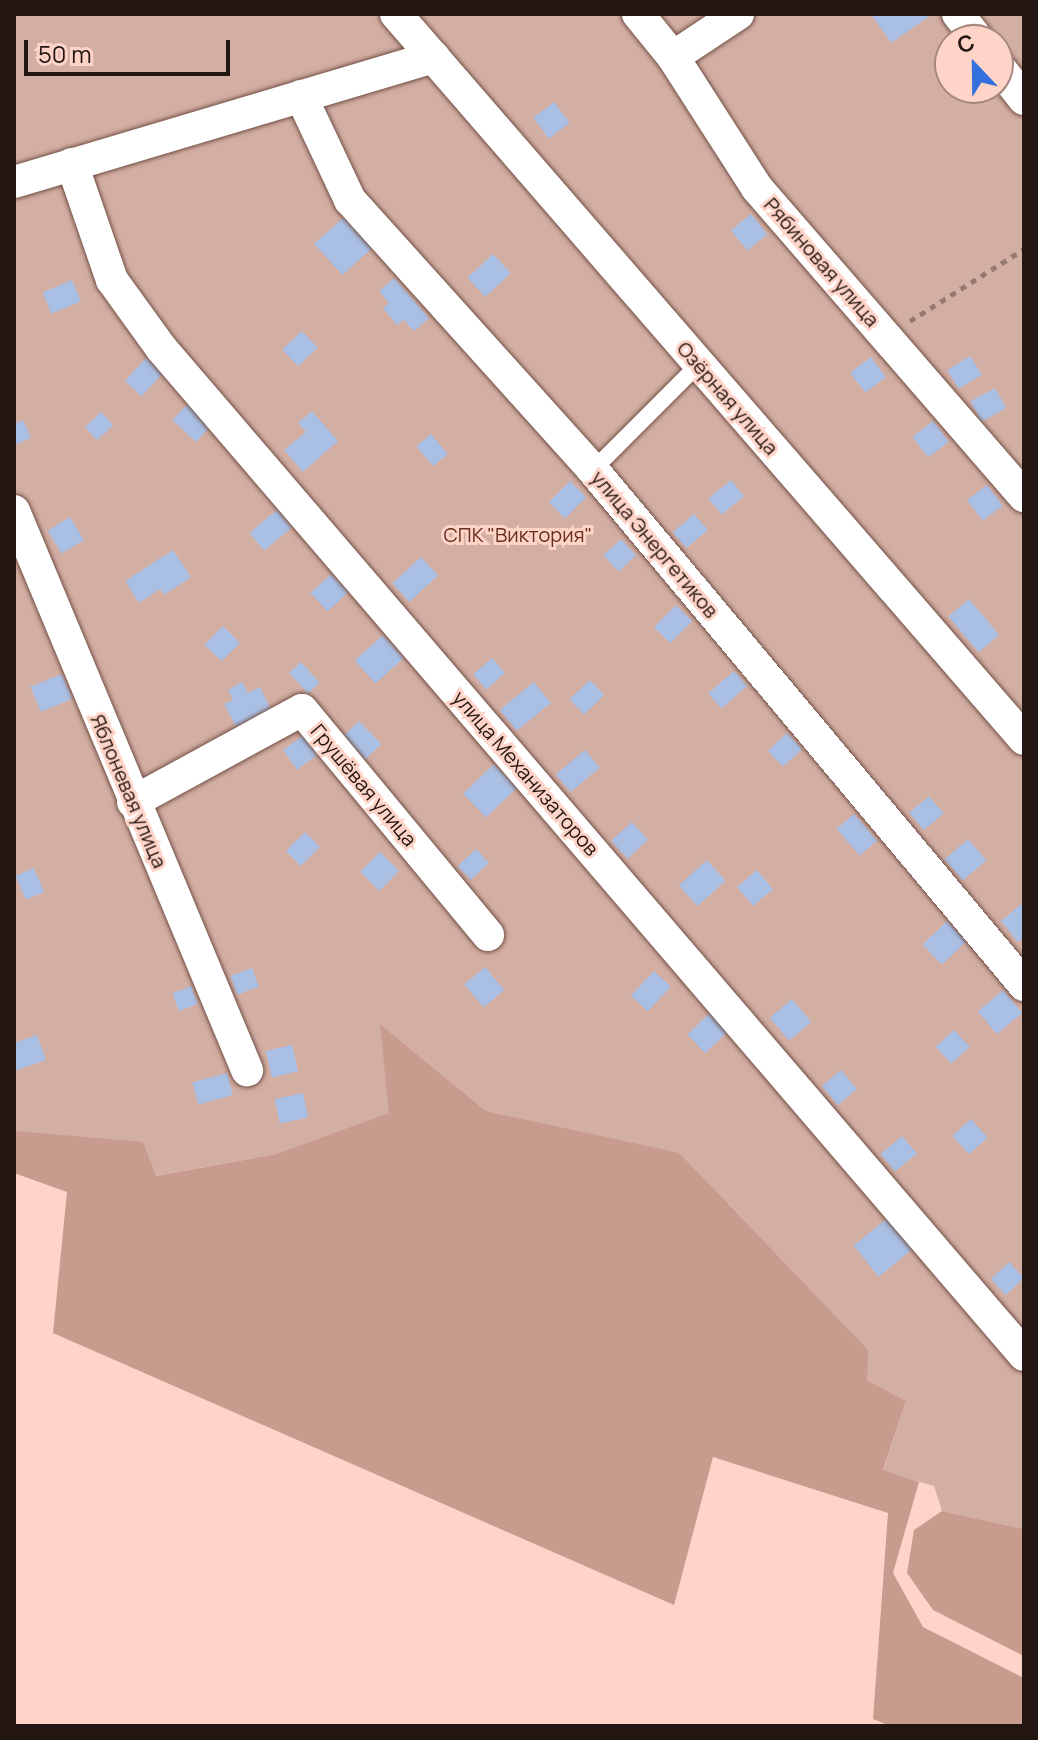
<!DOCTYPE html>
<meta charset="utf-8">
<style>
body{margin:0}
#map{position:relative;width:1038px;height:1740px;overflow:hidden;background:#fed4c8;font-family:Manrope,sans-serif}
div>[style]{position:absolute}
.green>*{inset:0;background:#d3aea3}
.forest>*{inset:0;background:#c79b8e}
.building>*{inset:0;background:#aabfe4;transform-origin:0 0}
.path>*{height:5px;margin-top:-2.5px;transform-origin:0;background:repeating-linear-gradient(90deg,#967971 0 6px,transparent 0 12px)}
.roads{filter:drop-shadow(0 0 2px #725045) drop-shadow(0 0 2px #725045)}
.service>*{height:16px;margin:-8px;padding:0 8px;transform-origin:8px;border-radius:8px;background:#fff}
.minor>*{height:32px;margin:-16px;padding:0 16px;transform-origin:16px;border-radius:16px;background:#fff}
span{translate:-50% -50%;white-space:nowrap;text-align:center;line-height:1.15;-webkit-text-stroke:6px #fed4c8;paint-order:stroke}
.street-label{font-size:20px;color:#231511}
.park-label{font-size:20px;color:#672e1d}
.frame{position:absolute;inset:0;border:16px solid #231511;pointer-events:none}
.north{position:absolute;left:934px;top:24px;width:80px;height:80px;box-sizing:border-box;background:#fed4c8;border:2px solid #a6887f;border-radius:50%;rotate:338deg;font-size:22px;font-weight:700;line-height:32px;text-align:center;color:#231511}
.north::after{content:'';display:block;margin:auto;width:28px;height:36px;background:#3370de;clip-path:polygon(50% 0,100% 100%,50% 72%,0 100%)}
.scale{position:absolute;left:24px;top:40px;width:206px;height:36px;box-sizing:border-box;border:4px solid #231511;border-top:0;padding-left:10px;font-size:24px;line-height:28px;white-space:nowrap;color:#231511;-webkit-text-stroke:6px #fed4c8;paint-order:stroke}
</style>
<div id="map">
<div class="green">
<i style="clip-path:polygon(evenodd,14px 14px,1024px 14px,1024px 1529px,942px 1511px,934px 1486px,883px 1471px,906px 1401px,867px 1380px,679px 1154px,486px 1111px,381px 1025px,390px 1113px,276px 1154px,155px 1176px,14px 1131px,14px 14px,950px 40px,998px 40px,998px 88px,950px 88px,950px 40px)"></i>
</div>
<div class="forest">
<i style="clip-path:polygon(380px 1024px,486px 1111px,679px 1153px,868px 1350px,867px 1380px,906px 1401px,883px 1470px,919px 1482px,893px 1573px,923px 1627px,1024px 1678px,1024px 1726px,890px 1726px,873px 1719px,888px 1513px,713px 1457px,674px 1605px,53px 1333px,67px 1192px,14px 1173px,14px 1131px,143px 1142px,156px 1176px,276px 1154px,389px 1113px)"></i>
<i style="clip-path:polygon(942px 1511px,1024px 1529px,1024px 1656px,933px 1610px,907px 1573px,914px 1530px)"></i>
</div>
<div class="building">
<i style="clip-path:polygon(871px 14px,933px 14px,891px 43px)"></i>
<i style="left:554px;top:102px;width:26px;height:26px;rotate:53deg"></i>
<i style="left:751px;top:214px;width:26px;height:26px;rotate:51deg"></i>
<i style="left:344px;top:217px;width:42px;height:40px;rotate:48deg"></i>
<i style="left:493px;top:254px;width:26px;height:35px;rotate:47deg"></i>
<i style="clip-path:polygon(394px 278px,429px 318px,414px 331px,404px 320px,397px 325px,383px 308px,389px 303px,379px 291px)"></i>
<i style="left:72px;top:280px;width:23px;height:32px;rotate:67deg"></i>
<i style="left:302px;top:331px;width:23px;height:27px;rotate:47deg"></i>
<i style="left:970px;top:356px;width:22px;height:27px;rotate:58deg"></i>
<i style="left:871px;top:357px;width:25px;height:26px;rotate:53deg"></i>
<i style="left:146px;top:358px;width:23px;height:31px;rotate:43deg"></i>
<i style="left:995px;top:388px;width:23px;height:28px;rotate:61deg"></i>
<i style="left:188px;top:404px;width:32px;height:22px;rotate:44deg"></i>
<i style="clip-path:polygon(312px 411px,338px 441px,303px 472px,284px 450px,306px 432px,298px 423px)"></i>
<i style="left:101px;top:412px;width:18px;height:22px;rotate:47deg"></i>
<i style="clip-path:polygon(23px 420px,31px 438px,14px 445px,14px 424px)"></i>
<i style="left:933px;top:421px;width:26px;height:26px;rotate:53deg"></i>
<i style="left:431px;top:434px;width:26px;height:19px;rotate:50deg"></i>
<i style="left:731px;top:480px;width:21px;height:29px;rotate:51deg"></i>
<i style="left:570px;top:481px;width:23px;height:30px;rotate:45deg"></i>
<i style="left:987px;top:485px;width:26px;height:25px;rotate:53deg"></i>
<i style="left:277px;top:510px;width:23px;height:36px;rotate:50deg"></i>
<i style="left:694px;top:514px;width:21px;height:28px;rotate:49deg"></i>
<i style="left:70px;top:517px;width:27px;height:26px;rotate:59deg"></i>
<i style="left:621px;top:539px;width:22px;height:24px;rotate:47deg"></i>
<i style="clip-path:polygon(173px 550px,191px 577px,164px 595px,160px 589px,139px 603px,125px 581px)"></i>
<i style="left:421px;top:557px;width:25px;height:39px;rotate:47deg"></i>
<i style="left:331px;top:574px;width:25px;height:28px;rotate:47deg"></i>
<i style="left:969px;top:599px;width:47px;height:27px;rotate:50deg"></i>
<i style="left:676px;top:605px;width:23px;height:31px;rotate:45deg"></i>
<i style="left:223px;top:626px;width:24px;height:26px;rotate:45deg"></i>
<i style="left:383px;top:635px;width:31px;height:38px;rotate:48deg"></i>
<i style="left:492px;top:658px;width:20px;height:25px;rotate:49deg"></i>
<i style="left:301px;top:662px;width:28px;height:16px;rotate:48deg"></i>
<i style="left:734px;top:671px;width:20px;height:34px;rotate:49deg"></i>
<i style="left:62px;top:674px;width:27px;height:34px;rotate:68deg"></i>
<i style="left:590px;top:680px;width:21px;height:28px;rotate:47deg"></i>
<i style="clip-path:polygon(242px 682px,248px 693px,260px 687px,271px 709px,236px 727px,224px 704px,233px 700px,228px 690px)"></i>
<i style="left:534px;top:682px;width:27px;height:44px;rotate:51deg"></i>
<i style="left:359px;top:721px;width:32px;height:22px;rotate:46deg"></i>
<i style="left:787px;top:733px;width:22px;height:26px;rotate:47deg"></i>
<i style="left:304px;top:735px;width:24px;height:26px;rotate:54deg"></i>
<i style="left:585px;top:750px;width:23px;height:38px;rotate:50deg"></i>
<i style="left:494px;top:764px;width:33px;height:43px;rotate:46deg"></i>
<i style="left:929px;top:796px;width:23px;height:26px;rotate:50deg"></i>
<i style="left:854px;top:814px;width:35px;height:23px;rotate:49deg"></i>
<i style="left:632px;top:822px;width:24px;height:28px;rotate:48deg"></i>
<i style="left:305px;top:832px;width:21px;height:27px;rotate:45deg"></i>
<i style="left:968px;top:839px;width:28px;height:31px;rotate:49deg"></i>
<i style="left:476px;top:849px;width:19px;height:25px;rotate:47deg"></i>
<i style="left:380px;top:852px;width:27px;height:28px;rotate:45deg"></i>
<i style="left:707px;top:860px;width:28px;height:38px;rotate:48deg"></i>
<i style="left:34px;top:868px;width:26px;height:20px;rotate:67deg"></i>
<i style="left:757px;top:870px;width:25px;height:26px;rotate:50deg"></i>
<i style="clip-path:polygon(1024px 902px,1024px 938px,1018px 942px,1001px 921px)"></i>
<i style="left:947px;top:921px;width:28px;height:34px;rotate:46deg"></i>
<i style="left:485px;top:967px;width:30px;height:27px;rotate:50deg"></i>
<i style="left:252px;top:968px;width:20px;height:23px;rotate:70deg"></i>
<i style="left:654px;top:971px;width:23px;height:34px;rotate:43deg"></i>
<i style="left:191px;top:986px;width:19px;height:20px;rotate:69deg"></i>
<i style="left:1003px;top:990px;width:30px;height:33px;rotate:50deg"></i>
<i style="left:792px;top:999px;width:30px;height:29px;rotate:50deg"></i>
<i style="left:710px;top:1013px;width:26px;height:31px;rotate:47deg"></i>
<i style="left:954px;top:1030px;width:23px;height:25px;rotate:47deg"></i>
<i style="clip-path:polygon(37px 1035px,46px 1060px,14px 1071px,14px 1043px)"></i>
<i style="left:292px;top:1045px;width:27px;height:27px;rotate:77deg"></i>
<i style="left:841px;top:1070px;width:25px;height:25px;rotate:50deg"></i>
<i style="left:227px;top:1073px;width:23px;height:36px;rotate:75deg"></i>
<i style="left:303px;top:1093px;width:25px;height:29px;rotate:78deg"></i>
<i style="left:971px;top:1119px;width:25px;height:25px;rotate:48deg"></i>
<i style="left:902px;top:1136px;width:23px;height:28px;rotate:50deg"></i>
<i style="left:890px;top:1216px;width:40px;height:47px;rotate:51deg"></i>
<i style="left:1009px;top:1262px;width:22px;height:25px;rotate:47deg"></i>
</div>
<div class="path">
<i style="left:910px;top:321px;width:135px;rotate:-32.3deg"></i>
</div>
<div class="roads">
<div class="service">
<i style="left:593px;top:470px;width:150px;rotate:-45deg"></i>
</div>
<div class="minor">
<i style="left:396px;top:14px;width:959px;rotate:49.1deg"></i>
<i style="left:638px;top:14px;width:55px;rotate:50.9deg"></i>
<i style="left:673px;top:57px;width:156px;rotate:57.3deg"></i>
<i style="left:757px;top:188px;width:408px;rotate:49.1deg"></i>
<i style="left:958px;top:14px;width:33px;rotate:52deg"></i>
<i style="left:673px;top:57px;width:78px;rotate:-33.5deg"></i>
<i style="left:998px;top:66px;width:42px;rotate:51.8deg"></i>
<i style="left:301px;top:96px;width:115px;rotate:64.8deg"></i>
<i style="left:350px;top:200px;width:363px;rotate:48deg"></i>
<i style="left:593px;top:470px;width:672px;rotate:50.07deg"></i>
<i style="left:72px;top:164px;width:123px;rotate:71deg"></i>
<i style="left:112px;top:280px;width:84px;rotate:54.2deg"></i>
<i style="left:161px;top:348px;width:1326px;rotate:49.4deg"></i>
<i style="left:14px;top:182px;width:438px;rotate:-16.6deg"></i>
<i style="left:14px;top:511px;width:606px;rotate:67.37deg"></i>
<i style="left:133px;top:802px;width:192px;rotate:-28.6deg"></i>
<i style="left:302px;top:710px;width:292px;rotate:50.4deg"></i>
</div>
</div>
<div class="street-label">
<span style="left:822px;top:262px;rotate:49deg">Рябиновая улица</span>
<span style="left:728px;top:398px;rotate:49deg">Озёрная улица</span>
<span style="left:655px;top:544px;rotate:50deg">улица Энергетиков</span>
<span style="left:526px;top:773px;rotate:49deg">улица Механизаторов</span>
<span style="left:364px;top:785px;rotate:50deg">Грушёвая улица</span>
<span style="left:129px;top:791px;rotate:67deg">Яблоневая улица</span>
</div>
<div class="park-label">
<span style="left:518px;top:534px">СПК "Виктория"</span>
</div>
<div class="frame"></div>
<div class="north">С</div>
<div class="scale">50 m</div>
</div>
